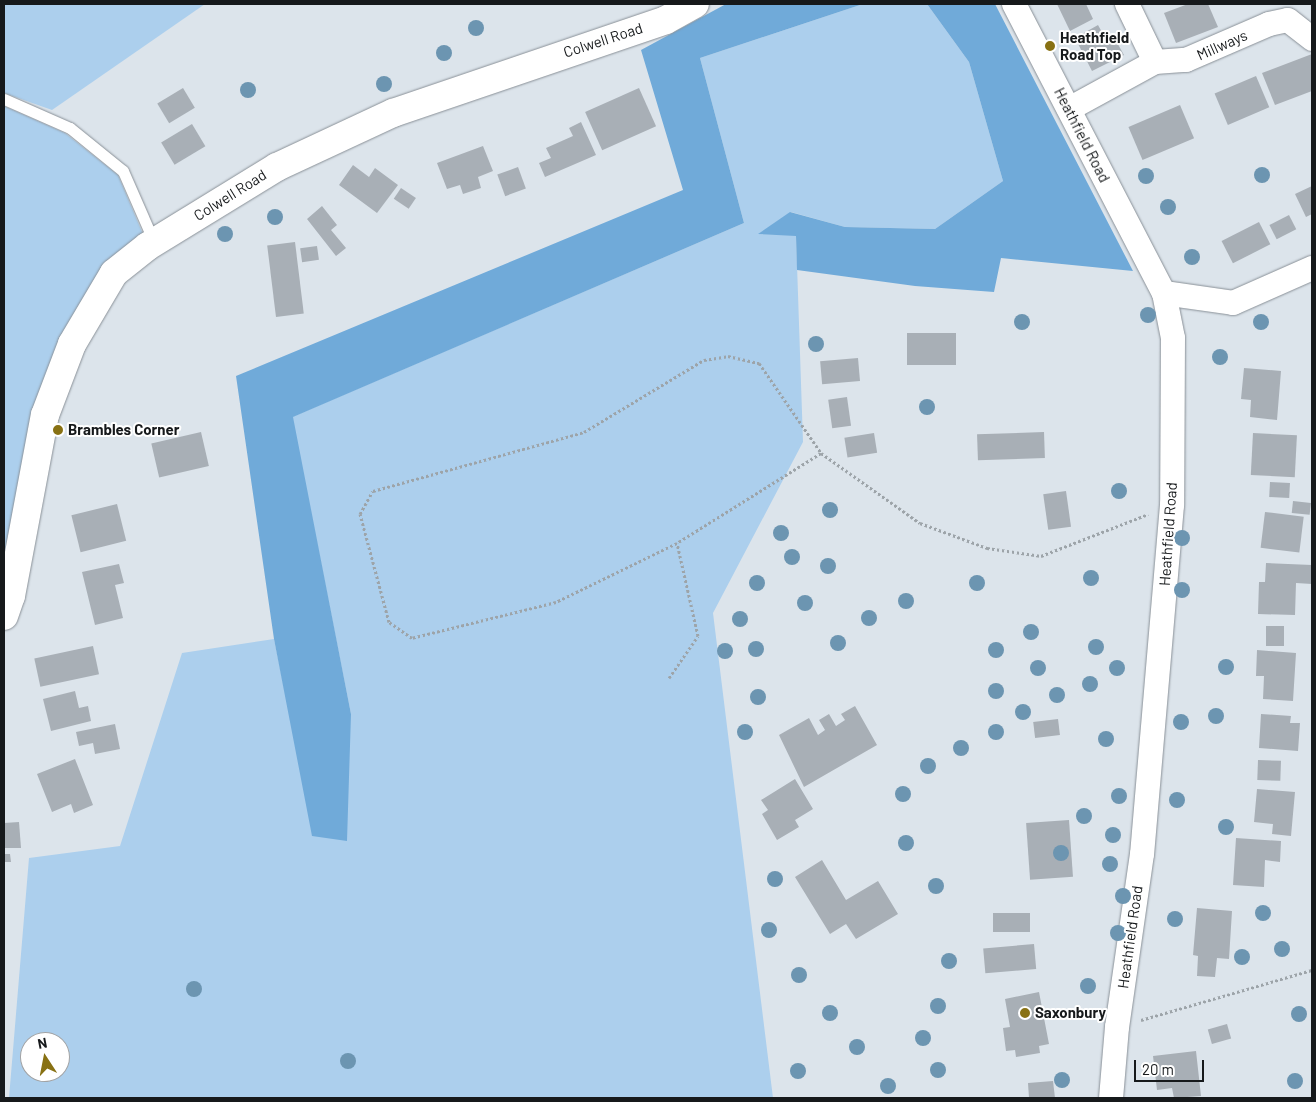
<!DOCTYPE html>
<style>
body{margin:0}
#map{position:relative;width:1316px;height:1102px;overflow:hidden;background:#dce4eb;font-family:Barlow,sans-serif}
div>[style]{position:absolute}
.green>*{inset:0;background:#accfed}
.forest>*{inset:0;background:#70aad9}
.building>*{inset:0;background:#a8afb6;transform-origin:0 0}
.path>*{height:3px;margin-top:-1.5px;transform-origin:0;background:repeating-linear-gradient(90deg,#9da4a9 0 2.5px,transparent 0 5px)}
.roads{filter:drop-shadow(0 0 1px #899097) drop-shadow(0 0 1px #899097)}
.lane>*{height:11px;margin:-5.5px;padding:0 5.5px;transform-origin:5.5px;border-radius:5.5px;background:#fff}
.street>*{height:24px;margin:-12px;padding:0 12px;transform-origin:12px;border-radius:12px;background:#fff}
.primary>*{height:28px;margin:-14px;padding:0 14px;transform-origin:14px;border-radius:14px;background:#fff}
.trees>*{width:16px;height:16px;margin:-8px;border-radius:50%;background:#6c95b1}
.dots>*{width:14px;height:14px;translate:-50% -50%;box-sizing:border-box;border:2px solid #fff;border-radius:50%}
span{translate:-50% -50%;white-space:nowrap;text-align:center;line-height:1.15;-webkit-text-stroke:4px #fff;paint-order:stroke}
.poi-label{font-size:15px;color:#16191b;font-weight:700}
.left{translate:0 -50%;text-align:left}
.street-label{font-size:15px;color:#16191b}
.frame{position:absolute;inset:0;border:5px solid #16191b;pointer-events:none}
.north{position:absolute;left:20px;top:1032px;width:50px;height:50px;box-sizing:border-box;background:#fff;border:1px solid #a2a3a4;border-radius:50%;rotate:349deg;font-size:14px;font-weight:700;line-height:20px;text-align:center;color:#16191b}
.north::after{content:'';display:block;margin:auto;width:18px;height:22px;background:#887113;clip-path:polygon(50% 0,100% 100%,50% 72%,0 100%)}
.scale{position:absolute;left:1134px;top:1060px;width:70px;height:22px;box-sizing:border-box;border:2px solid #16191b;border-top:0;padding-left:6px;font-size:15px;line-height:18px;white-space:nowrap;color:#16191b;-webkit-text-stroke:4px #fff;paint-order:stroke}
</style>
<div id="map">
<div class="green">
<i style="clip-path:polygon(4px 4px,205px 4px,52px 110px,4px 93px)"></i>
<i style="clip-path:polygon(evenodd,863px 4px,927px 4px,969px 62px,1003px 181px,935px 229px,845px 227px,791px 212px,759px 234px,796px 235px,803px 442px,713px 613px,773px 1098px,9px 1098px,29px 858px,120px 846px,182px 653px,274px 639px,294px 736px,351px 714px,292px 417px,744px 223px,700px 58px,863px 4px,30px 1042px,60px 1042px,60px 1072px,30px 1072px,30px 1042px)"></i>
<i style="clip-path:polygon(4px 106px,65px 133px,118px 175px,148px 246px,72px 344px,4px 596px)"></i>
</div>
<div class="forest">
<i style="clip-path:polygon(726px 4px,863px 4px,700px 58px,744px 223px,293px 417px,351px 714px,347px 841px,312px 836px,274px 639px,236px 376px,683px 190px,641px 50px)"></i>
<i style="clip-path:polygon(927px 4px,995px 4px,1133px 271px,1001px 258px,994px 292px,915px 286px,797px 270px,796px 236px,758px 234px,790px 212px,845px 227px,935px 229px,1003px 181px,969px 62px)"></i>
</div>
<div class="building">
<i style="clip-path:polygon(1057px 4px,1086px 4px,1093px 19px,1070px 31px)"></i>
<i style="clip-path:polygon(1188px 4px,1208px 4px,1218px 27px,1176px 43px,1164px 13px)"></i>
<i style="clip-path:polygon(1098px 25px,1108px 43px,1115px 39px,1124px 55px,1092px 71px,1075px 38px)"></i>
<i style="clip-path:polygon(1312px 54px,1312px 91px,1275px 105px,1262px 73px)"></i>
<i style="left:1256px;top:76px;width:34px;height:45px;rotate:67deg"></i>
<i style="left:183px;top:88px;width:23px;height:30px;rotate:59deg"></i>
<i style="left:639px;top:88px;width:42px;height:59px;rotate:66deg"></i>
<i style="left:1180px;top:105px;width:36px;height:56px;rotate:67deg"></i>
<i style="clip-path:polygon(581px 122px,596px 155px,545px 177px,539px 163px,551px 158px,546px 148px,573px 136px,569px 128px)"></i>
<i style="left:192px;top:124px;width:26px;height:36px;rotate:59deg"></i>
<i style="clip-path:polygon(483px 146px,493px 171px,478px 177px,481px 188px,463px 194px,460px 185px,447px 189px,437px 163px)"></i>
<i style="clip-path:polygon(353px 165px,369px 177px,375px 168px,398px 185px,377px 213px,339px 185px)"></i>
<i style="left:518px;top:167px;width:23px;height:22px;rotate:70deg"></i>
<i style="clip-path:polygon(1312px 186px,1312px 214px,1306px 217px,1295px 194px)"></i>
<i style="left:401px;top:188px;width:18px;height:13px;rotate:34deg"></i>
<i style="clip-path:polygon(322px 206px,337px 225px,331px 230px,346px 248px,336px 256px,307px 219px)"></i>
<i style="left:1289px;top:215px;width:16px;height:22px;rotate:63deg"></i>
<i style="left:1259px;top:222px;width:25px;height:42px;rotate:63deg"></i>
<i style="left:295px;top:242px;width:72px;height:28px;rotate:83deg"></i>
<i style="left:317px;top:246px;width:14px;height:17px;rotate:82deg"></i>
<i style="left:956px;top:333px;width:32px;height:49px;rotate:90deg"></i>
<i style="left:858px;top:358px;width:23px;height:38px;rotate:85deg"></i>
<i style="clip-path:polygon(1244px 368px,1281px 371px,1277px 420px,1250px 417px,1251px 400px,1241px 399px)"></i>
<i style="left:847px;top:397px;width:29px;height:19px;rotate:82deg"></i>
<i style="left:201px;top:432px;width:35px;height:51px;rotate:77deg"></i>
<i style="left:1044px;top:432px;width:26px;height:67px;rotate:88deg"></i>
<i style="left:874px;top:433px;width:20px;height:30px;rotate:81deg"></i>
<i style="left:1253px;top:433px;width:44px;height:42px;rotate:3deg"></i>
<i style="left:1270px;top:482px;width:20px;height:15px;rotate:3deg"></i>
<i style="left:1066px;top:491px;width:36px;height:23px;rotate:82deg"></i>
<i style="left:1293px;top:501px;width:18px;height:12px;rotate:6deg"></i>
<i style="left:117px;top:504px;width:38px;height:47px;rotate:76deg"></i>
<i style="left:1265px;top:512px;width:39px;height:36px;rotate:7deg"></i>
<i style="clip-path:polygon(1266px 563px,1312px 565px,1312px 584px,1296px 583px,1295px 615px,1258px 614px,1259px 582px,1265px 582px)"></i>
<i style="clip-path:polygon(119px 564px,124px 583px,115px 585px,123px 618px,95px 625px,82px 572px)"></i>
<i style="left:1266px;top:626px;width:18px;height:20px"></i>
<i style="left:93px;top:646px;width:29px;height:60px;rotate:78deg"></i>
<i style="clip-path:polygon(1257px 650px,1296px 653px,1293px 701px,1263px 699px,1264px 676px,1256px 676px)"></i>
<i style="clip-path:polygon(75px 691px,79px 708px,88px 706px,91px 721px,51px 731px,43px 699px)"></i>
<i style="clip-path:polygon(855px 706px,877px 745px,804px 787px,779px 735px,809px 718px,818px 735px,825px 730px,819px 720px,829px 714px,836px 726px,845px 720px,841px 714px)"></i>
<i style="clip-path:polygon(1261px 714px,1291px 716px,1290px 723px,1300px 723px,1298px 751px,1259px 748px)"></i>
<i style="left:1058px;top:719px;width:16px;height:25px;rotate:83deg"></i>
<i style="clip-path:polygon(115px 724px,120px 749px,95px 754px,93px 743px,79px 746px,76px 732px)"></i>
<i style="clip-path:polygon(75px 759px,93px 805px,74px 813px,71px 804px,52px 812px,37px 774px)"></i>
<i style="left:1258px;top:760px;width:23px;height:20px;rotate:2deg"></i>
<i style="clip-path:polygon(795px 779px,813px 809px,795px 820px,799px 827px,777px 840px,762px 814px,768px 810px,761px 800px)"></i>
<i style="clip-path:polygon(1257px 789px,1295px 792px,1291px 836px,1272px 834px,1273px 824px,1254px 822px)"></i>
<i style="left:1069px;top:820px;width:57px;height:43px;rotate:86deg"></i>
<i style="clip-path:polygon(19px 822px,21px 848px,4px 848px,4px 823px)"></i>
<i style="clip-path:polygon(1236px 838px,1281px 841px,1280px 862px,1265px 860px,1264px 887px,1233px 885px)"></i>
<i style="clip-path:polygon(4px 854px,10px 854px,11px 862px,4px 862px)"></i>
<i style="clip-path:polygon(822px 860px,846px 900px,878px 881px,898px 914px,856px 939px,846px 924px,830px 934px,795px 877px)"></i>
<i style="clip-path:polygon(1197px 908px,1232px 911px,1229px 959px,1217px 958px,1215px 977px,1197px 976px,1198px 956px,1193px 955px)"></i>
<i style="left:1030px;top:913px;width:19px;height:37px;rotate:90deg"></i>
<i style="left:1034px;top:944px;width:25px;height:51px;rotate:85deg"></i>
<i style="clip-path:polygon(1039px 992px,1049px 1044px,1039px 1046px,1040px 1053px,1016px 1057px,1015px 1050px,1006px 1051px,1003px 1028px,1010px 1027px,1005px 999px)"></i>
<i style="left:1227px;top:1024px;width:15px;height:20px;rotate:74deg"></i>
<i style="clip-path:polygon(1196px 1051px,1201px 1096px,1174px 1098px,1172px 1088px,1157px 1090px,1153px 1056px)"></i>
<i style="clip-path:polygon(1053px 1081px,1055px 1098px,1029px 1098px,1028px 1083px)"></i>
</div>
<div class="path">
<i style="left:821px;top:453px;width:170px;rotate:148deg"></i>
<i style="left:677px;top:543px;width:135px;rotate:154deg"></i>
<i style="left:556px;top:602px;width:148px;rotate:166deg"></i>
<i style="left:412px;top:638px;width:28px;rotate:-145deg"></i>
<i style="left:389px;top:622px;width:112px;rotate:-105deg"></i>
<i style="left:360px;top:514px;width:26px;rotate:-61deg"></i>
<i style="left:373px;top:491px;width:219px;rotate:-15.6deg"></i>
<i style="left:584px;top:432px;width:140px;rotate:-31deg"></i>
<i style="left:704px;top:360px;width:24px;rotate:-9deg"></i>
<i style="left:728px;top:356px;width:32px;rotate:13deg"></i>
<i style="left:759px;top:363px;width:109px;rotate:55.4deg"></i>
<i style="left:821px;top:453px;width:121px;rotate:35.3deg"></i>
<i style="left:920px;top:523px;width:72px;rotate:20.5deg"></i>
<i style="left:987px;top:548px;width:55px;rotate:8.4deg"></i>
<i style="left:1041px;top:556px;width:115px;rotate:-21.4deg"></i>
<i style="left:669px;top:678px;width:51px;rotate:-55.4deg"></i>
<i style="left:698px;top:636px;width:95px;rotate:-102.7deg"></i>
<i style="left:1141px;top:1020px;width:178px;rotate:-16.3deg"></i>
</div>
<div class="roads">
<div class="lane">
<i style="left:4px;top:99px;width:72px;rotate:23.7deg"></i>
<i style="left:70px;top:128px;width:68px;rotate:39.1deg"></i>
<i style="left:123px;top:171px;width:77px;rotate:66.4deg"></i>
</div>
<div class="street">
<i style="left:1014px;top:4px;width:326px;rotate:62.6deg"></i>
<i style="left:1164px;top:293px;width:46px;rotate:78.7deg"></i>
<i style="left:1173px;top:338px;width:167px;rotate:90.3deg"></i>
<i style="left:1172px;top:505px;width:350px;rotate:94.9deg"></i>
<i style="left:1142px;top:854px;width:175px;rotate:98.2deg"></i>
<i style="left:1117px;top:1027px;width:71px;rotate:94.8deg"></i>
<i style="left:1127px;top:4px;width:64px;rotate:64.2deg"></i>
<i style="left:1069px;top:109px;width:98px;rotate:-28.7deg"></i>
<i style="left:1155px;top:62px;width:31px;rotate:-4deg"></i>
<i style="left:1186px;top:60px;width:90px;rotate:-23.4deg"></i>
<i style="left:1269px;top:24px;width:19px;rotate:-12deg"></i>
<i style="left:1288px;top:20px;width:31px;rotate:38deg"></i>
<i style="left:1164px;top:293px;width:70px;rotate:8.2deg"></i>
<i style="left:1233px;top:303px;width:86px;rotate:-23.9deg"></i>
</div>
<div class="primary">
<i style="left:4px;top:616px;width:21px;rotate:-71deg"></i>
<i style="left:11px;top:596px;width:184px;rotate:-79.4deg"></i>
<i style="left:45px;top:415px;width:76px;rotate:-69.2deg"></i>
<i style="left:72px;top:344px;width:82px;rotate:-59.4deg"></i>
<i style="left:114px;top:273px;width:43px;rotate:-38.5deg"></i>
<i style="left:148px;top:246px;width:151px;rotate:-31.5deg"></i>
<i style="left:277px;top:167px;width:128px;rotate:-25deg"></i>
<i style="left:393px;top:113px;width:288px;rotate:-18.8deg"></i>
<i style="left:666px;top:20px;width:33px;rotate:-29deg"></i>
</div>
</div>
<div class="trees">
<i style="left:476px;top:28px"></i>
<i style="left:444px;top:53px"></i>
<i style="left:384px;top:84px"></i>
<i style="left:248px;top:90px"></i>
<i style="left:1262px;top:175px"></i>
<i style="left:1146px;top:176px"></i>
<i style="left:1168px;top:207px"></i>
<i style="left:275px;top:217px"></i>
<i style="left:225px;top:234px"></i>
<i style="left:1192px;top:257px"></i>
<i style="left:1148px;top:315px"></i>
<i style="left:1022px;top:322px"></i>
<i style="left:1261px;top:322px"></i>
<i style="left:816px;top:344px"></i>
<i style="left:1220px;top:357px"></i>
<i style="left:927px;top:407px"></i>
<i style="left:1119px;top:491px"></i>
<i style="left:830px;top:510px"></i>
<i style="left:781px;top:533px"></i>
<i style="left:1182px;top:538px"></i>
<i style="left:792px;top:557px"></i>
<i style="left:828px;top:566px"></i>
<i style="left:1091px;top:578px"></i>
<i style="left:757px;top:583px"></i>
<i style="left:977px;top:583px"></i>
<i style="left:1182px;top:590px"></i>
<i style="left:906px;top:601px"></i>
<i style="left:805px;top:603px"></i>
<i style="left:869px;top:618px"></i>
<i style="left:740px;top:619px"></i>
<i style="left:1031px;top:632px"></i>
<i style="left:838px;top:643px"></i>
<i style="left:1096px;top:647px"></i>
<i style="left:756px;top:649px"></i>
<i style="left:996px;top:650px"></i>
<i style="left:725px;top:651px"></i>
<i style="left:1226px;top:667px"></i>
<i style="left:1038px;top:668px"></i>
<i style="left:1117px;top:668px"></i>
<i style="left:1090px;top:684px"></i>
<i style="left:996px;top:691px"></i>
<i style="left:1057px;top:695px"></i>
<i style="left:758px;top:697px"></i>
<i style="left:1023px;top:712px"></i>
<i style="left:1216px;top:716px"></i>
<i style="left:1181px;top:722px"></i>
<i style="left:745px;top:732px"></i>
<i style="left:996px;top:732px"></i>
<i style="left:1106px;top:739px"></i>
<i style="left:961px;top:748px"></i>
<i style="left:928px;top:766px"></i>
<i style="left:903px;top:794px"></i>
<i style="left:1119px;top:796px"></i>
<i style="left:1177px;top:800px"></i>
<i style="left:1084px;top:816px"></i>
<i style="left:1226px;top:827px"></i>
<i style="left:1113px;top:835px"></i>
<i style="left:906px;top:843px"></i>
<i style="left:1061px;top:853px"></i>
<i style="left:1110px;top:864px"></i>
<i style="left:775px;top:879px"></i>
<i style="left:936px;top:886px"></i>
<i style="left:1123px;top:896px"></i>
<i style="left:1263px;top:913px"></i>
<i style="left:1175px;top:919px"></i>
<i style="left:769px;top:930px"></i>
<i style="left:1118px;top:933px"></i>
<i style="left:1282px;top:949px"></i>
<i style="left:1242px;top:957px"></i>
<i style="left:949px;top:961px"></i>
<i style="left:799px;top:975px"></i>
<i style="left:1088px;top:986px"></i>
<i style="left:194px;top:989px"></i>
<i style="left:938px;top:1006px"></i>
<i style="left:830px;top:1013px"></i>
<i style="left:1299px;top:1014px"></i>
<i style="left:923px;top:1038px"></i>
<i style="left:857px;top:1047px"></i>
<i style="left:348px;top:1061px"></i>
<i style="left:938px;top:1070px"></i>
<i style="left:798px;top:1071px"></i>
<i style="left:1062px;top:1080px"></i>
<i style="left:1295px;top:1081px"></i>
<i style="left:888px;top:1086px"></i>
</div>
<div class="dots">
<i style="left:1050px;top:46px;background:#887113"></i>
<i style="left:58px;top:430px;background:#887113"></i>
<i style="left:1025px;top:1013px;background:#887113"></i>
</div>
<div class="poi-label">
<span class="left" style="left:1060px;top:46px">Heathfield<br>Road Top</span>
<span class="left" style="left:68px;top:430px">Brambles Corner</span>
<span class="left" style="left:1035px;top:1013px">Saxonbury</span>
</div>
<div class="street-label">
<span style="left:603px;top:40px;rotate:-18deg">Colwell Road</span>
<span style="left:1222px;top:45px;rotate:-24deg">Millways</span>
<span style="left:1082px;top:135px;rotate:63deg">Heathfield Road</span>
<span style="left:230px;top:195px;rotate:-32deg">Colwell Road</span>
<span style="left:1168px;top:534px;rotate:-86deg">Heathfield Road</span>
<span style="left:1130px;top:937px;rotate:-82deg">Heathfield Road</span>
</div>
<div class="frame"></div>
<div class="north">N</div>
<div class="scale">20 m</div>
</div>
